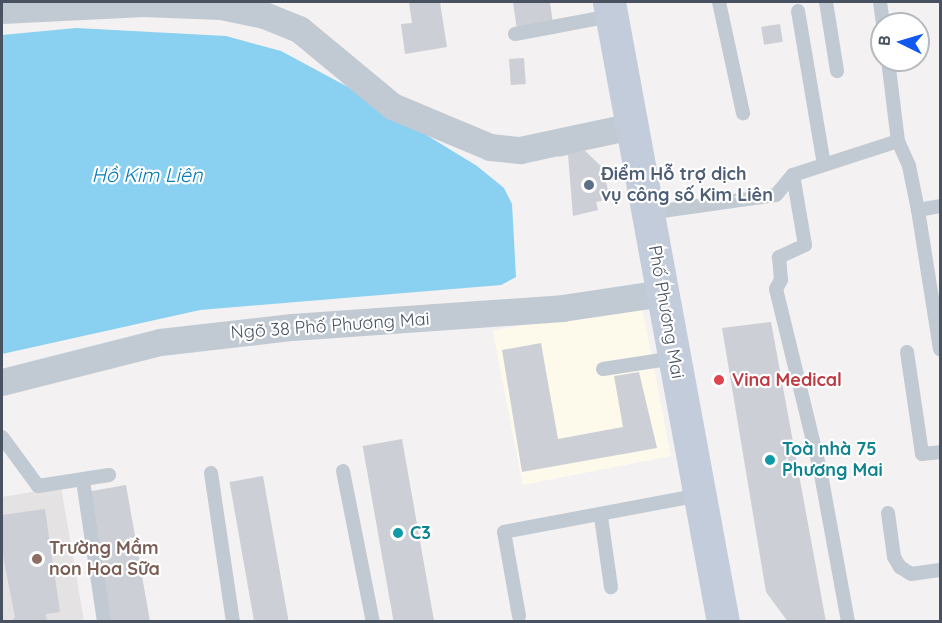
<!DOCTYPE html>
<meta charset="utf-8">
<style>
body{margin:0}
#map{position:relative;width:942px;height:623px;overflow:hidden;background:#f3f1f1;font-family:Quicksand,sans-serif}
div>[style]{position:absolute}
.commercial>*{inset:0;background:#fdfaeb;transform-origin:0 0}
.education>*{inset:0;background:#e4e2e3}
.water>*{inset:0;background:#89d0f1}
.building>*{inset:0;background:#cdcfd6;transform-origin:0 0}
.lane>*{height:14px;margin:-7px;padding:0 7px;transform-origin:7px;border-radius:7px;background:#c1c9d3}
.street>*{height:27px;margin:-13.5px;padding:0 13.5px;transform-origin:13.5px;border-radius:13.5px;background:#c1c9d3}
.secondary>*{height:33px;margin:-16.5px;padding:0 16.5px;transform-origin:16.5px;border-radius:16.5px;background:#c3ccda}
.dots>*{width:16px;height:16px;translate:-50% -50%;box-sizing:border-box;border:3px solid #fff;border-radius:50%}
span{translate:-50% -50%;white-space:nowrap;text-align:center;line-height:1.15;-webkit-text-stroke:4.5px #fff;paint-order:stroke}
.service-label{font-size:18px;color:#4e5e75;font-weight:700}
.left{translate:0 -50%;text-align:left}
.street-label{font-size:18px;color:#485260}
.health-label{font-size:18px;color:#be3a42;font-weight:700}
.culture-label{font-size:18px;color:#0d838f;font-weight:700}
.education-label{font-size:18px;color:#785e54;font-weight:700}
.water-label{font-size:20px;color:#057db5;font-style:italic}
.frame{position:absolute;inset:0;border:3px solid #485260;pointer-events:none}
.north{position:absolute;left:870px;top:12px;width:60px;height:60px;box-sizing:border-box;background:#fff;border:2px solid #b6babf;border-radius:50%;rotate:275deg;font-size:16px;font-weight:700;line-height:24px;text-align:center;color:#485260}
.north::after{content:'';display:block;margin:auto;width:21px;height:27px;background:#1058ef;clip-path:polygon(50% 0,100% 100%,50% 72%,0 100%)}
</style>
<div id="map">
<div class="commercial">
<i style="left:641px;top:302px;width:157px;height:151px;rotate:79deg"></i>
</div>
<div class="education">
<i style="clip-path:polygon(61px 487px,84px 621px,2px 622px,2px 497px)"></i>
</div>
<div class="water">
<i style="clip-path:polygon(76px 28px,226px 36px,281px 51px,348px 87px,477px 166px,504px 188px,512px 204px,516px 277px,501px 285px,200px 310px,2px 354px,2px 35px)"></i>
</div>
<div class="building">
<i style="clip-path:polygon(409px 2px,440px 2px,447px 47px,405px 54px,401px 24px,412px 23px)"></i>
<i style="clip-path:polygon(513px 2px,550px 2px,553px 24px,517px 30px)"></i>
<i style="left:780px;top:24px;width:18px;height:19px;rotate:81deg"></i>
<i style="left:524px;top:58px;width:26px;height:15px;rotate:86deg"></i>
<i style="clip-path:polygon(579px 145px,603px 168px,610px 199px,596px 202px,598px 210px,573px 216px,568px 155px,559px 157px,557px 150px)"></i>
<i style="clip-path:polygon(771px 322px,826px 622px,788px 622px,766px 592px,722px 328px)"></i>
<i style="clip-path:polygon(541px 343px,558px 439px,623px 427px,614px 376px,639px 372px,657px 448px,522px 472px,502px 350px)"></i>
<i style="left:402px;top:439px;width:186px;height:40px;rotate:80deg"></i>
<i style="left:263px;top:476px;width:148px;height:34px;rotate:80deg"></i>
<i style="left:126px;top:485px;width:139px;height:40px;rotate:80deg"></i>
<i style="clip-path:polygon(45px 509px,60px 612px,46px 614px,47px 622px,11px 622px,15px 617px,2px 551px,2px 515px)"></i>
</div>
<div class="lane">
<i style="left:719px;top:2px;width:114px;rotate:77.8deg"></i>
<i style="left:826px;top:2px;width:70px;rotate:80.9deg"></i>
<i style="left:880px;top:2px;width:22px;rotate:82deg"></i>
<i style="left:798px;top:11px;width:156px;rotate:80.4deg"></i>
<i style="left:515px;top:34px;width:98px;rotate:-10.6deg"></i>
<i style="left:888px;top:60px;width:82px;rotate:83deg"></i>
<i style="left:898px;top:141px;width:27px;rotate:66deg"></i>
<i style="left:909px;top:166px;width:45px;rotate:78.4deg"></i>
<i style="left:918px;top:210px;width:141px;rotate:81deg"></i>
<i style="left:793px;top:175px;width:71px;rotate:80.3deg"></i>
<i style="left:805px;top:245px;width:29px;rotate:155deg"></i>
<i style="left:779px;top:257px;width:23px;rotate:85deg"></i>
<i style="left:781px;top:280px;width:10px;rotate:119deg"></i>
<i style="left:776px;top:289px;width:185px;rotate:76.3deg"></i>
<i style="left:820px;top:469px;width:156px;rotate:79.6deg"></i>
<i style="left:918px;top:210px;width:22px;rotate:-10deg"></i>
<i style="left:648px;top:213px;width:129px;rotate:-8deg"></i>
<i style="left:776px;top:195px;width:26px;rotate:-50deg"></i>
<i style="left:793px;top:175px;width:110px;rotate:-17.9deg"></i>
<i style="left:907px;top:352px;width:103px;rotate:81.6deg"></i>
<i style="left:922px;top:454px;width:18px;rotate:-6deg"></i>
<i style="left:603px;top:369px;width:72px;rotate:-8.8deg"></i>
<i style="left:2px;top:437px;width:61px;rotate:53.7deg"></i>
<i style="left:38px;top:486px;width:72px;rotate:-8.8deg"></i>
<i style="left:343px;top:471px;width:154px;rotate:78.8deg"></i>
<i style="left:211px;top:473px;width:151px;rotate:81.6deg"></i>
<i style="left:83px;top:481px;width:143px;rotate:81.5deg"></i>
<i style="left:888px;top:513px;width:44px;rotate:82.2deg"></i>
<i style="left:894px;top:557px;width:12px;rotate:59deg"></i>
<i style="left:900px;top:567px;width:13px;rotate:32deg"></i>
<i style="left:911px;top:574px;width:29px;rotate:-8deg"></i>
<i style="left:601px;top:517px;width:71px;rotate:81.9deg"></i>
<i style="left:519px;top:616px;width:85px;rotate:-100.1deg"></i>
<i style="left:504px;top:532px;width:199px;rotate:-10.7deg"></i>
</div>
<div class="street">
<i style="left:2px;top:10px;width:141px;rotate:-2.8deg"></i>
<i style="left:143px;top:3px;width:78px;rotate:2.2deg"></i>
<i style="left:221px;top:6px;width:44px;rotate:11.8deg"></i>
<i style="left:264px;top:15px;width:38px;rotate:22deg"></i>
<i style="left:299px;top:29px;width:121px;rotate:39.6deg"></i>
<i style="left:392px;top:106px;width:106px;rotate:22.7deg"></i>
<i style="left:490px;top:147px;width:30px;rotate:6deg"></i>
<i style="left:520px;top:150px;width:115px;rotate:-12.1deg"></i>
<i style="left:2px;top:382px;width:163px;rotate:-14.2deg"></i>
<i style="left:160px;top:342px;width:133px;rotate:-6.5deg"></i>
<i style="left:292px;top:327px;width:271px;rotate:-4deg"></i>
<i style="left:562px;top:308px;width:101px;rotate:-8.5deg"></i>
</div>
<div class="secondary">
<i style="left:609px;top:2px;width:630px;rotate:79.58deg"></i>
</div>
<div class="dots">
<i style="left:589px;top:185px;background:#5c6f8a"></i>
<i style="left:719px;top:380px;background:#e0444e"></i>
<i style="left:770px;top:460px;background:#0f9aa8"></i>
<i style="left:398px;top:533px;background:#0f9aa8"></i>
<i style="left:37px;top:559px;background:#8d6e63"></i>
</div>
<div class="service-label">
<span class="left" style="left:601px;top:185px">Điểm Hỗ trợ dịch<br>vụ công số Kim Liên</span>
</div>
<div class="street-label">
<span style="left:666px;top:312px;rotate:80deg">Phố Phương Mai</span>
<span style="left:330px;top:326px;rotate:-4deg">Ngõ 38 Phố Phương Mai</span>
</div>
<div class="health-label">
<span class="left" style="left:732px;top:380px">Vina Medical</span>
</div>
<div class="culture-label">
<span class="left" style="left:782px;top:460px">Toà nhà 75<br>Phương Mai</span>
<span class="left" style="left:410px;top:533px">C3</span>
</div>
<div class="education-label">
<span class="left" style="left:49px;top:559px">Trường Mầm<br>non Hoa Sữa</span>
</div>
<div class="water-label">
<span style="left:147px;top:174px">Hồ Kim Liên</span>
</div>
<div class="frame"></div>
<div class="north">B</div>
</div>
